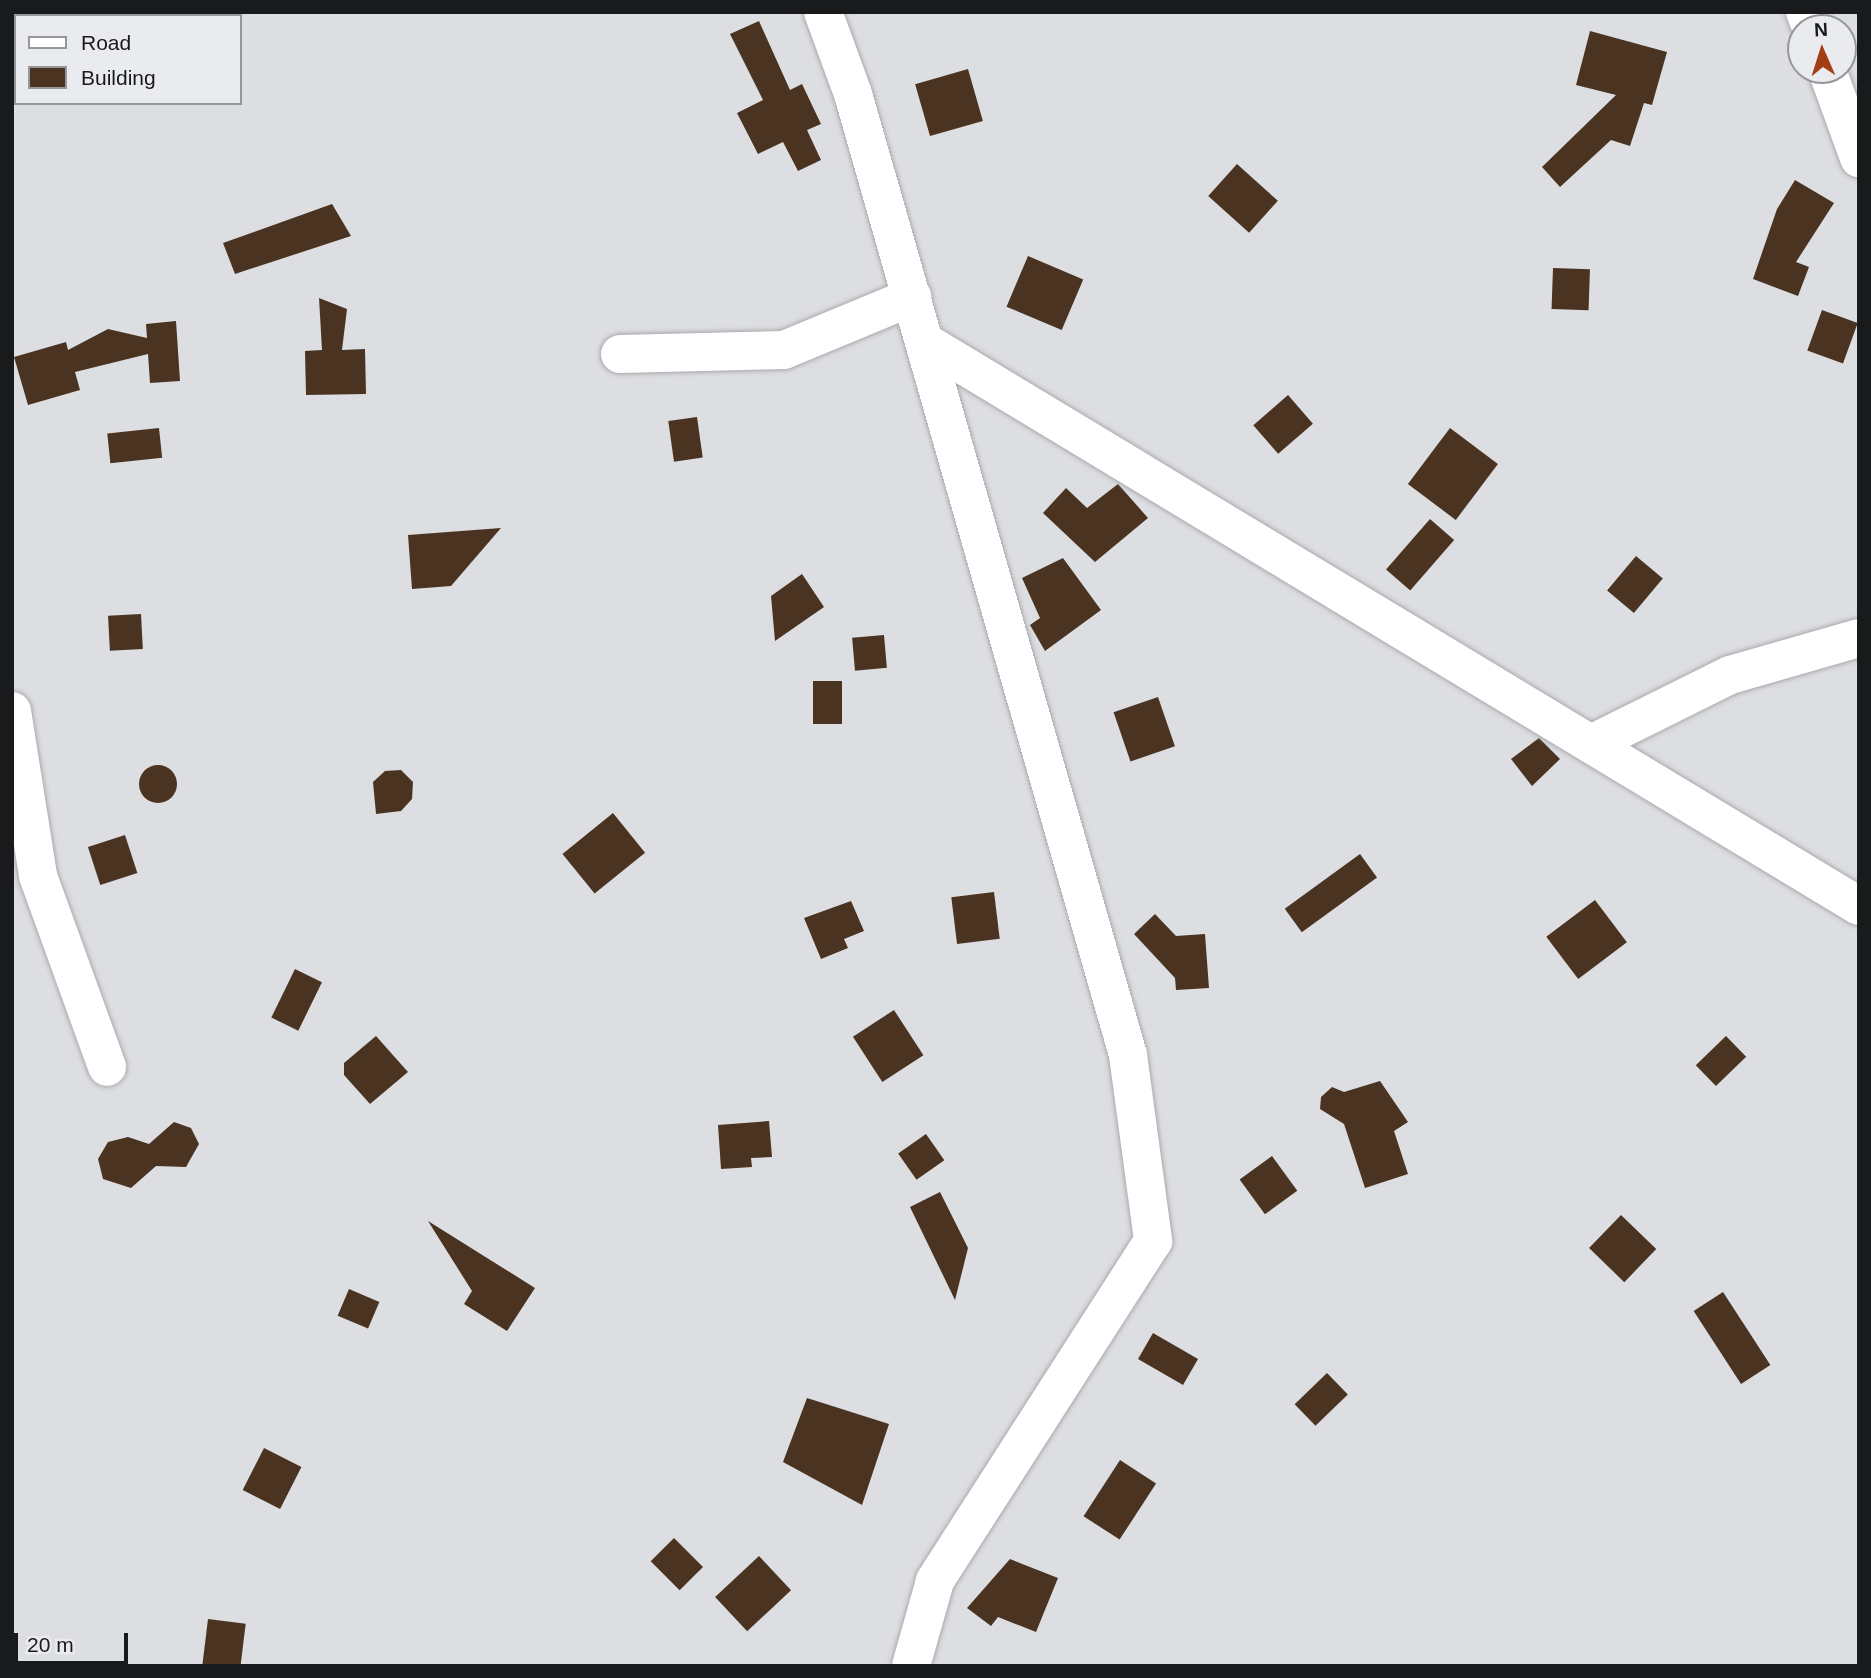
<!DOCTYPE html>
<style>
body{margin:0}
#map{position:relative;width:1871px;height:1678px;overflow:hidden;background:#dddee2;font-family:Helvetica,sans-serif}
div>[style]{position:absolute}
.building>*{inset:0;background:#4a3421;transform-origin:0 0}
.round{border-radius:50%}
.roads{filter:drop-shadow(0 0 2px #a9aaae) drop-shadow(0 0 2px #a9aaae)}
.minor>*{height:38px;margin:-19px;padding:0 19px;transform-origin:19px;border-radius:19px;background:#fff}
span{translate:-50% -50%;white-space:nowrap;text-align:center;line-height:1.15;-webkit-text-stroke:7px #eaebef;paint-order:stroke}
.frame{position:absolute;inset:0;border:14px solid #191a1b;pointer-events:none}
.legend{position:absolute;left:14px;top:14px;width:228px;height:91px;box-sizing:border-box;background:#eaebef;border:2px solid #96979a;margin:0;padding:9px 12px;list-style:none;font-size:21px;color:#191a1b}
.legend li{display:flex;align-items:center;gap:14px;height:35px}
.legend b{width:35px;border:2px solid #96979a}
.north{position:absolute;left:1787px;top:14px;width:70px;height:70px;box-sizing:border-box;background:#eaebef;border:2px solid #96979a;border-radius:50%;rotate:357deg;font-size:19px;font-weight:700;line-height:28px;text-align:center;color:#191a1b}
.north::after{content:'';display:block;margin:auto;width:24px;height:32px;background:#a33e12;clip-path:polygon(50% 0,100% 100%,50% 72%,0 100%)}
.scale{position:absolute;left:14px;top:1633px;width:114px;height:32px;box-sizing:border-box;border:4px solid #191a1b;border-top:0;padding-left:9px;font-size:21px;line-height:24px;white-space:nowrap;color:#191a1b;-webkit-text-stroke:5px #eaebef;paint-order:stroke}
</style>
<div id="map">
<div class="building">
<i style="clip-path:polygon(759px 21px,790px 90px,802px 84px,821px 124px,807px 130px,821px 160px,798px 171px,783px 142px,758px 154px,737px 113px,763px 100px,730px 34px)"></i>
<i style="clip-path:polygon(1590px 31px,1667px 52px,1652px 105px,1644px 103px,1630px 146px,1611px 140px,1560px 187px,1542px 167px,1616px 95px,1576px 85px)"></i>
<i style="left:968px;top:69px;width:54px;height:55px;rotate:74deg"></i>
<i style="left:1237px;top:164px;width:55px;height:43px;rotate:42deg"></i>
<i style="clip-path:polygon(1795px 180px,1834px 203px,1796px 262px,1809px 267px,1798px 296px,1753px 279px,1777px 209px)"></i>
<i style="clip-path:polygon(332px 204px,351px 236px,235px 274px,223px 243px)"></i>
<i style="left:1028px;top:256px;width:60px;height:55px;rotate:23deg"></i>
<i style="left:1553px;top:268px;width:37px;height:41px;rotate:2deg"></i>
<i style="clip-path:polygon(319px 298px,347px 309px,342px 350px,365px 349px,366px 394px,306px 395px,305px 351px,322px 350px)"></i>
<i style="left:1822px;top:310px;width:38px;height:43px;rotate:20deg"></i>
<i style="clip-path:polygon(176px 321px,180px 381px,150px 383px,148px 354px,75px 372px,80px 390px,28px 405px,14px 357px,66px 342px,68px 350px,108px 329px,147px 338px,146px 324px)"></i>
<i style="left:1288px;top:395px;width:38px;height:46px;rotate:49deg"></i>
<i style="left:697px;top:417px;width:41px;height:29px;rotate:82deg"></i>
<i style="left:159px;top:428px;width:30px;height:52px;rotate:84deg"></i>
<i style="left:1450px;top:428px;width:60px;height:70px;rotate:37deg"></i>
<i style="clip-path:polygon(1118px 484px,1148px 518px,1095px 562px,1043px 513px,1066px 488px,1087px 508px)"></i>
<i style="left:1430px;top:519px;width:32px;height:67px;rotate:41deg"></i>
<i style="clip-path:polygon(501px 528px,451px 586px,412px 589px,408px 535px)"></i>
<i style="left:1636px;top:556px;width:35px;height:45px;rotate:40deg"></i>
<i style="clip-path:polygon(1063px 558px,1101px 610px,1045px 651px,1030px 625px,1040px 618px,1022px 578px)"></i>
<i style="clip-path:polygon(802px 574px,824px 607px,775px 641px,771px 596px)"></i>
<i style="left:141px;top:614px;width:35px;height:33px;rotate:87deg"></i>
<i style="left:884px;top:635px;width:33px;height:32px;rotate:85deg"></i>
<i style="left:813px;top:681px;width:29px;height:43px"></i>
<i style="left:1158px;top:697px;width:52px;height:47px;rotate:71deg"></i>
<i style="clip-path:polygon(1539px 738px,1560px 759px,1532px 786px,1511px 759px)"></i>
<i class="round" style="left:139px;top:765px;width:38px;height:38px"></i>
<i style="clip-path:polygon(401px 770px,413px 782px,412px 799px,401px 811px,376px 814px,373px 782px,385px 771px)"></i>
<i style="left:613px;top:813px;width:51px;height:65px;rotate:51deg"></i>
<i style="left:125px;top:835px;width:40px;height:39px;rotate:72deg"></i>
<i style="left:1360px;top:854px;width:29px;height:93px;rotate:54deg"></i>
<i style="left:994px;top:892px;width:47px;height:43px;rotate:83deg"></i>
<i style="left:1595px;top:900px;width:53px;height:61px;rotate:53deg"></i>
<i style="clip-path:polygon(851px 901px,864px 931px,844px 939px,848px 948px,821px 959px,804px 918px)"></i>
<i style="clip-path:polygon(1155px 914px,1176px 936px,1205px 934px,1209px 988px,1176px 990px,1175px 978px,1134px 934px)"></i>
<i style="left:295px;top:969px;width:30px;height:54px;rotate:26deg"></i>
<i style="left:894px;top:1010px;width:54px;height:49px;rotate:57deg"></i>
<i style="clip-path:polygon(376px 1036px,408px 1072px,370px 1104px,344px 1075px,344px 1063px)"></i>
<i style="left:1726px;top:1036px;width:29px;height:42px;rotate:46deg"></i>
<i style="clip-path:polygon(1380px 1081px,1408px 1122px,1394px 1131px,1408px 1174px,1365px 1188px,1344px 1124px,1320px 1109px,1321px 1097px,1332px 1087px,1344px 1092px)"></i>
<i style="clip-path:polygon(769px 1121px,772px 1157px,751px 1158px,752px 1167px,721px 1169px,718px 1125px)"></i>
<i style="clip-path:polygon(174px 1122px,191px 1128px,199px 1144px,186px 1167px,156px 1166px,131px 1188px,103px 1179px,98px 1159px,108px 1142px,128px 1137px,149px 1144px)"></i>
<i style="left:926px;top:1134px;width:32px;height:34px;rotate:55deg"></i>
<i style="left:1272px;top:1156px;width:43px;height:40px;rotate:54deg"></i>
<i style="clip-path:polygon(940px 1192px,968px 1248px,955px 1300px,910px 1207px)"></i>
<i style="left:1621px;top:1215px;width:49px;height:46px;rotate:44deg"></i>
<i style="clip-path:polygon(428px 1221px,535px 1288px,507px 1331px,464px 1304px,472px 1291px)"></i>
<i style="left:349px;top:1289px;width:33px;height:29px;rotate:23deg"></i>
<i style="left:1723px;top:1292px;width:87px;height:35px;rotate:57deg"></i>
<i style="left:1153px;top:1333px;width:52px;height:30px;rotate:30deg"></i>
<i style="left:1327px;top:1373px;width:30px;height:45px;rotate:46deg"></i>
<i style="clip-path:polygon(807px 1398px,889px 1424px,862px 1505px,783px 1462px)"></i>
<i style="left:264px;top:1448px;width:42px;height:47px;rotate:27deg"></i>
<i style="left:1120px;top:1460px;width:43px;height:67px;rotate:33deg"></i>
<i style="left:674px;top:1538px;width:41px;height:33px;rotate:45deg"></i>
<i style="left:759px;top:1556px;width:47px;height:60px;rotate:47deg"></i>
<i style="clip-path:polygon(1010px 1559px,1058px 1578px,1036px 1632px,998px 1617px,991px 1626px,967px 1608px)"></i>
<i style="left:208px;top:1619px;width:38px;height:47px;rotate:7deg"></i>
</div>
<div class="roads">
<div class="minor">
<i style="left:823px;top:12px;width:87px;rotate:69.9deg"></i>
<i style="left:853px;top:94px;width:1000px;rotate:74.03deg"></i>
<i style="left:1128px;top:1055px;width:188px;rotate:82.3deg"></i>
<i style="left:1153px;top:1241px;width:404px;rotate:122.7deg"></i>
<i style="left:935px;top:1581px;width:88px;rotate:105.8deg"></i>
<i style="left:1805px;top:12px;width:17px;rotate:69deg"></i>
<i style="left:1827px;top:70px;width:94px;rotate:70deg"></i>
<i style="left:925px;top:342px;width:1091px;rotate:31.13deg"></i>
<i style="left:620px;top:354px;width:164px;rotate:-1.4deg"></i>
<i style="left:784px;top:350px;width:139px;rotate:-22.5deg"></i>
<i style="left:12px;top:711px;width:167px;rotate:81deg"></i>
<i style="left:38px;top:876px;width:203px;rotate:70.1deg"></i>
<i style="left:1591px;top:744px;width:155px;rotate:-26.4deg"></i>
<i style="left:1730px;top:675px;width:134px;rotate:-16deg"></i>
</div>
</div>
<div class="frame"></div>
<ul class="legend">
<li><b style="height:9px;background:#fff"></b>Road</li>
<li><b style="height:19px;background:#4a3421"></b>Building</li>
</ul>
<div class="north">N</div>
<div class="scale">20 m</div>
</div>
